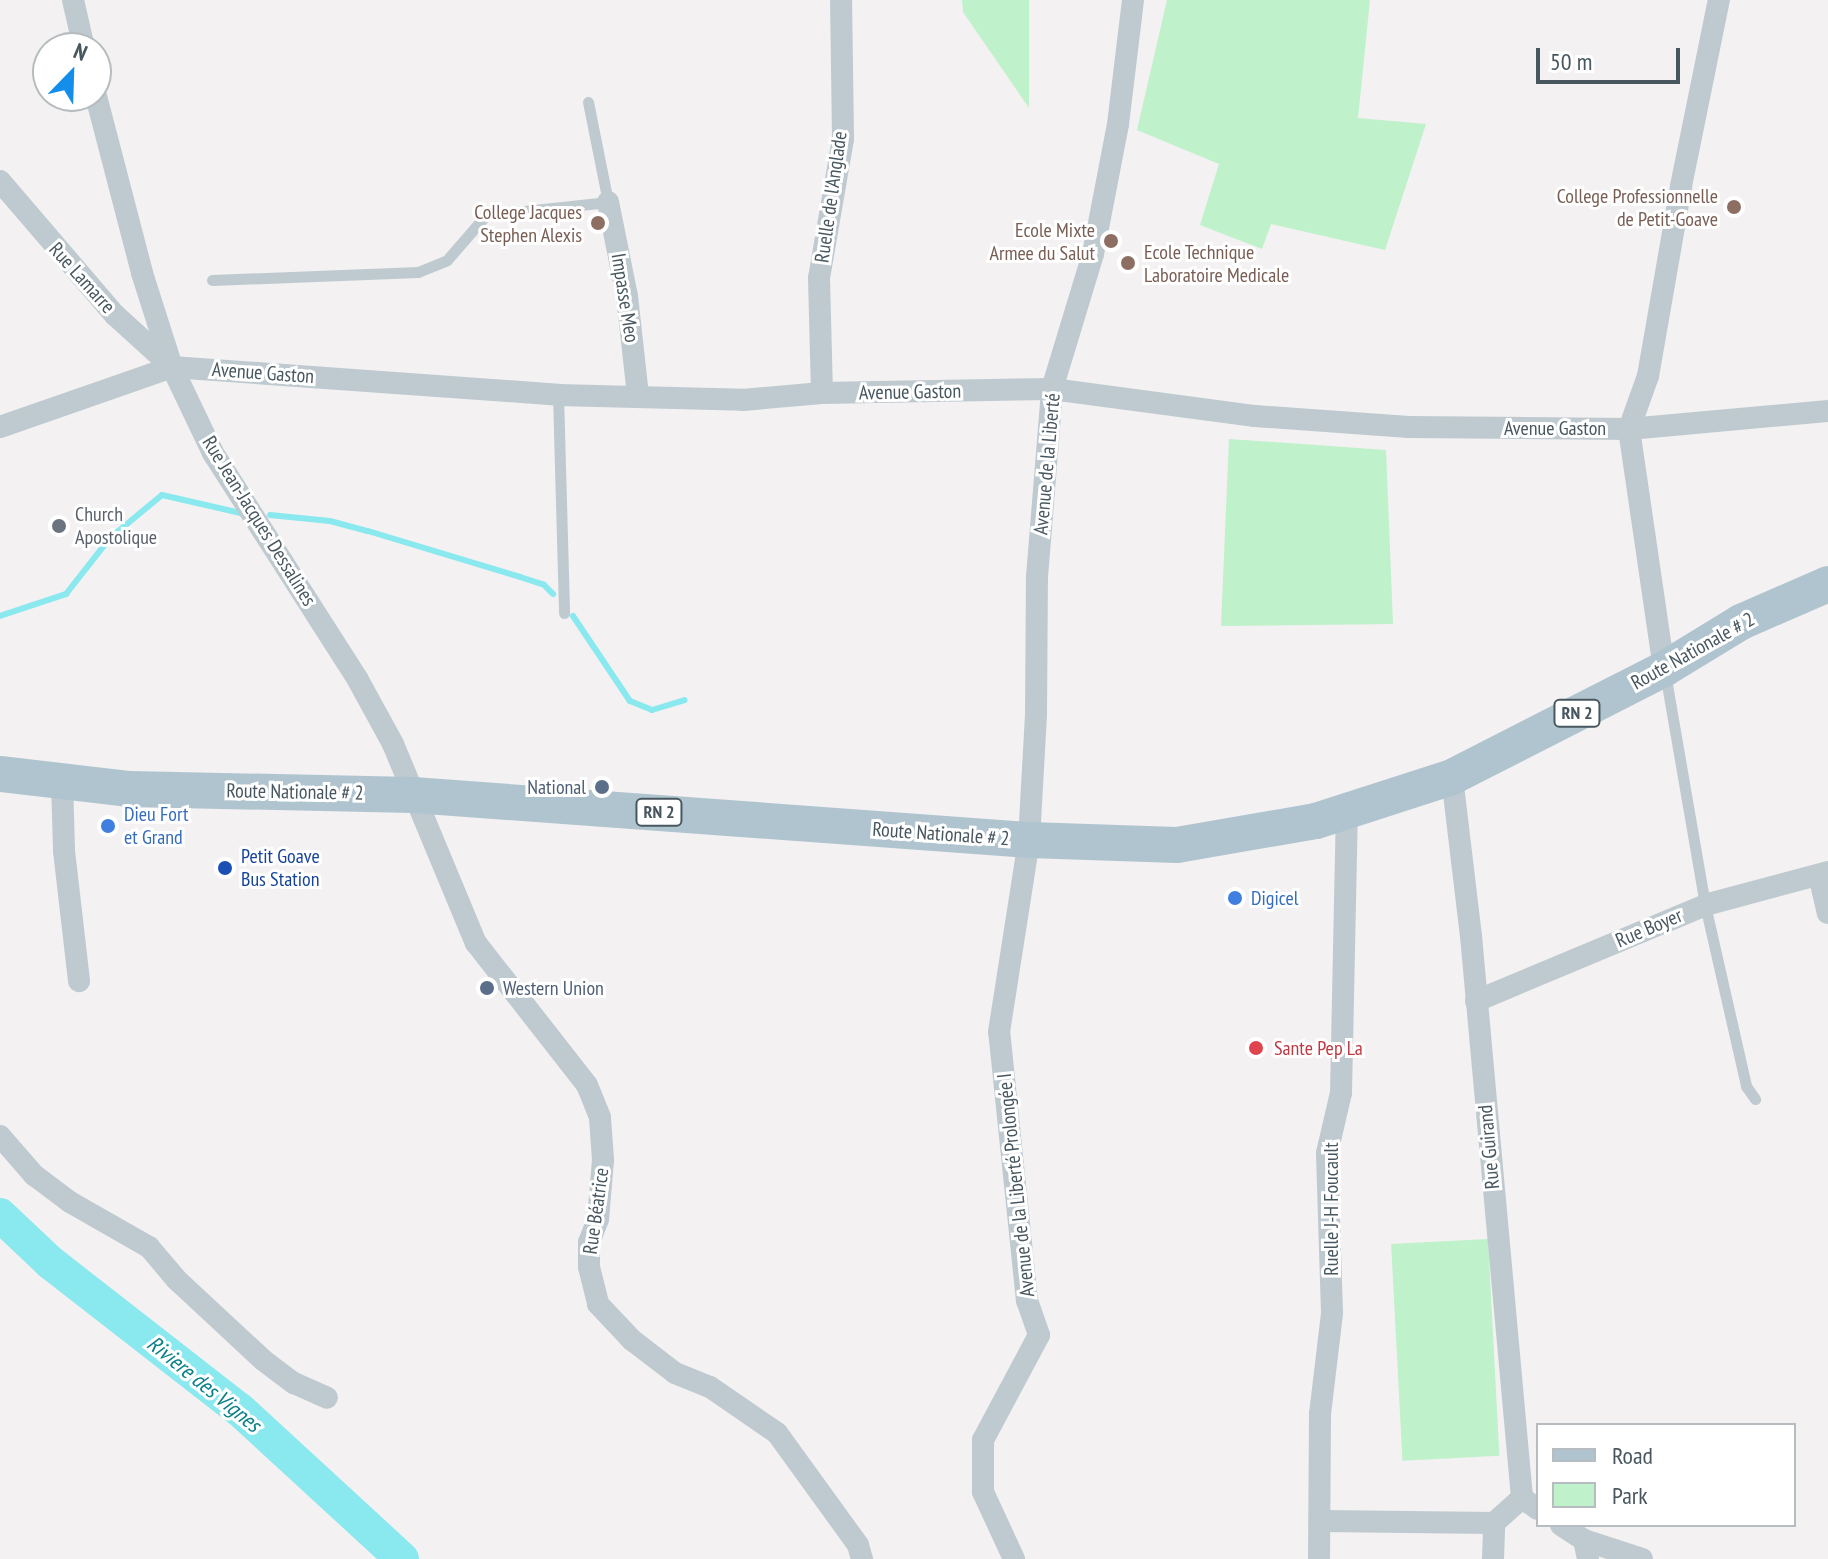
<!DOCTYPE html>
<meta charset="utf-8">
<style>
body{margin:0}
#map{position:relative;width:1828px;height:1559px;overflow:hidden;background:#f3f1f1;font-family:"PT Sans Narrow",sans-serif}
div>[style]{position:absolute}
.green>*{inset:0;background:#bff1cb;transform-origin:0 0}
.stream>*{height:6px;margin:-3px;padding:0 3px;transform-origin:3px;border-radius:3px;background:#8ae8ef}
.river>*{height:34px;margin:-17px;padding:0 17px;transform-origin:17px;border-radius:17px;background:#8ae8ef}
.service>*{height:11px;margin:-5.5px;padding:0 5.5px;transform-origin:5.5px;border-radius:5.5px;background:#becad0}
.minor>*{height:22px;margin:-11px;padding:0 11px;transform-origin:11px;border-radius:11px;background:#becad0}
.primary>*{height:36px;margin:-18px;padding:0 18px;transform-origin:18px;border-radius:18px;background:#b0c4d0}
.dots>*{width:22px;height:22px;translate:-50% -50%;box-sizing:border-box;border:4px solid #fff;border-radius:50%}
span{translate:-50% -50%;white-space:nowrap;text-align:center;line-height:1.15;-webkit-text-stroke:6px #fff;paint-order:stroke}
.shield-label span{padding:2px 6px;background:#fff;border:2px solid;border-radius:6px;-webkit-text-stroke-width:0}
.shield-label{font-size:18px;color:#48575f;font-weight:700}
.education-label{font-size:20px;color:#785e54}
.right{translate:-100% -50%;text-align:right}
.left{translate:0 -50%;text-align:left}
.street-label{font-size:20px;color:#48575f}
.worship-label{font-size:20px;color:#5b616d}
.service-label{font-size:20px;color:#4e5e75}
.shop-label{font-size:20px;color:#366cbe}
.transit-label{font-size:20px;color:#164399}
.health-label{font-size:20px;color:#be3a42}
.water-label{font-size:22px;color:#0a808a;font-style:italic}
.legend{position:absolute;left:1536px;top:1423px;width:260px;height:104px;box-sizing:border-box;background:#fff;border:2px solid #b6bcbf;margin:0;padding:10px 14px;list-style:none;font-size:24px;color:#48575f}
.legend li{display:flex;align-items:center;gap:16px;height:40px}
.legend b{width:40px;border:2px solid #b6bcbf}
.north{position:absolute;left:32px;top:32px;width:80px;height:80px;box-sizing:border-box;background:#fff;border:2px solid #b6bcbf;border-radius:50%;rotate:23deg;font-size:22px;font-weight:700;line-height:32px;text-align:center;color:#48575f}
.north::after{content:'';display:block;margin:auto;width:28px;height:36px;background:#138eeb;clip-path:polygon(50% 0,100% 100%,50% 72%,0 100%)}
.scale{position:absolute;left:1536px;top:48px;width:144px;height:36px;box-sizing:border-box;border:4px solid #48575f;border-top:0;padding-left:10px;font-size:24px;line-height:28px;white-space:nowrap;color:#48575f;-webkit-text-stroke:6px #fff;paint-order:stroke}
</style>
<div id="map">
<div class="green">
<i style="clip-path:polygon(962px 0,1029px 0,1029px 108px,963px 12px)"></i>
<i style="clip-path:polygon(1167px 0,1370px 0,1358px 118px,1426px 124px,1385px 250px,1271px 224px,1262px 249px,1200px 225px,1219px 164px,1137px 130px)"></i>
<i style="clip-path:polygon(1229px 439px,1386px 450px,1393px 624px,1221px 626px)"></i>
<i style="left:1488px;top:1239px;width:217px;height:97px;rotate:87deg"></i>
</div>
<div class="stream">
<i style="left:270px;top:515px;width:60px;rotate:5.7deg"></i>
<i style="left:330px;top:521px;width:39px;rotate:15deg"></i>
<i style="left:368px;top:531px;width:159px;rotate:16.8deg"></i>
<i style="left:520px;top:577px;width:25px;rotate:18deg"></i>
<i style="left:544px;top:585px;width:13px;rotate:45deg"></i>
<i style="left:0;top:616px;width:70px;rotate:-18.4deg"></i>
<i style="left:66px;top:594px;width:71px;rotate:-51.8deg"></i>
<i style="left:110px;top:538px;width:67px;rotate:-39.6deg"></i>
<i style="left:162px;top:495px;width:85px;rotate:12.9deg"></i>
<i style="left:573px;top:616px;width:102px;rotate:56.2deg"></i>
<i style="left:630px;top:701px;width:24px;rotate:22deg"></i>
<i style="left:652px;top:710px;width:34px;rotate:-17deg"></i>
</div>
<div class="river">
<i style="left:0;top:1215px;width:70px;rotate:43.3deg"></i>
<i style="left:51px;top:1263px;width:239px;rotate:37.9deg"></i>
<i style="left:240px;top:1410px;width:220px;rotate:42.6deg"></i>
</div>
<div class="service">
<i style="left:212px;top:280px;width:206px;rotate:-2.2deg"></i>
<i style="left:418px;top:272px;width:31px;rotate:-22deg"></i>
<i style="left:447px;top:260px;width:60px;rotate:-49.1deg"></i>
<i style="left:486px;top:215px;width:123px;rotate:-6.1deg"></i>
<i style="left:608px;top:202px;width:102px;rotate:-101.3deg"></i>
<i style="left:558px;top:395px;width:218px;rotate:88.4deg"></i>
<i style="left:1665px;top:673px;width:235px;rotate:80.2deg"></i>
<i style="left:1705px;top:905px;width:186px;rotate:77.2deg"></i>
<i style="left:1746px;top:1086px;width:16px;rotate:55deg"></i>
</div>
<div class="minor">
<i style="left:73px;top:0;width:49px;rotate:77.1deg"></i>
<i style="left:96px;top:96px;width:183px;rotate:75.4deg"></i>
<i style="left:142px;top:273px;width:99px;rotate:72.3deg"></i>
<i style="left:172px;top:367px;width:95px;rotate:64.5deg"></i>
<i style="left:213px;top:453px;width:269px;rotate:57.4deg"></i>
<i style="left:358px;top:680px;width:73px;rotate:61.3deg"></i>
<i style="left:393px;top:744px;width:216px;rotate:67.4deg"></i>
<i style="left:476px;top:943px;width:180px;rotate:52deg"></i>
<i style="left:587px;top:1085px;width:35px;rotate:68deg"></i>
<i style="left:600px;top:1118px;width:42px;rotate:85.9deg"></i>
<i style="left:603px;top:1160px;width:59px;rotate:94.8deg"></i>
<i style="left:598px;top:1219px;width:25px;rotate:111deg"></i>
<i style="left:589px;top:1242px;width:25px;rotate:90deg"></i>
<i style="left:589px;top:1267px;width:38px;rotate:76deg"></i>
<i style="left:598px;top:1304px;width:50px;rotate:46.6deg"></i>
<i style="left:632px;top:1340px;width:54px;rotate:37.5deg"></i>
<i style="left:675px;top:1373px;width:38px;rotate:22deg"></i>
<i style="left:710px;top:1387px;width:81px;rotate:34.5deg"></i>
<i style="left:777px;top:1433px;width:138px;rotate:54.1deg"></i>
<i style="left:858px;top:1545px;width:15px;rotate:74deg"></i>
<i style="left:0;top:181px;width:177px;rotate:49.4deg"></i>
<i style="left:115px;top:315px;width:76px;rotate:42.3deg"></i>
<i style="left:608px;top:202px;width:96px;rotate:78.6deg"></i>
<i style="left:627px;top:296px;width:100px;rotate:83.7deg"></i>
<i style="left:822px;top:393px;width:115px;rotate:-91.5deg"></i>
<i style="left:819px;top:278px;width:141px;rotate:-80.2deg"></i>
<i style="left:843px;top:139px;width:139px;rotate:-90.8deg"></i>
<i style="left:0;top:427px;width:182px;rotate:-19.2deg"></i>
<i style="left:172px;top:367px;width:387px;rotate:4.1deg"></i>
<i style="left:558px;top:395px;width:185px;rotate:1.5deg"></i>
<i style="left:743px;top:400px;width:79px;rotate:-5.1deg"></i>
<i style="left:822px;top:393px;width:230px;rotate:-1deg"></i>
<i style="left:1052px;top:389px;width:205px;rotate:7.6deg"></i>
<i style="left:1255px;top:416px;width:154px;rotate:4.1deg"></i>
<i style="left:1409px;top:427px;width:220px;rotate:0.5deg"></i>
<i style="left:1629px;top:429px;width:200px;rotate:-5.2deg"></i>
<i style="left:1664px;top:669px;width:243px;rotate:-98.3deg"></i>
<i style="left:1629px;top:429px;width:56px;rotate:-70.3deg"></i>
<i style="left:1648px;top:376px;width:193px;rotate:-80.1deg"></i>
<i style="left:1681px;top:186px;width:190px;rotate:-78.5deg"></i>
<i style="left:1452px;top:777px;width:160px;rotate:83.2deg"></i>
<i style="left:1471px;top:936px;width:564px;rotate:84.81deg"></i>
<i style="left:1522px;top:1498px;width:19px;rotate:35deg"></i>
<i style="left:62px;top:782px;width:69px;rotate:88.3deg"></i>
<i style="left:64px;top:851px;width:131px;rotate:83.4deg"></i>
<i style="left:1819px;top:875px;width:39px;rotate:77deg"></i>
<i style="left:1476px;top:1001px;width:248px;rotate:-22.7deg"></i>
<i style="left:1705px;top:905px;width:127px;rotate:-15deg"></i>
<i style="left:0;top:1136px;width:52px;rotate:48.9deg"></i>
<i style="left:34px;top:1175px;width:45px;rotate:36.9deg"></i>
<i style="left:70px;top:1202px;width:91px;rotate:29.7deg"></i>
<i style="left:149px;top:1247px;width:43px;rotate:49.7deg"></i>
<i style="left:177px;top:1280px;width:117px;rotate:42.9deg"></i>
<i style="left:263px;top:1360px;width:39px;rotate:37deg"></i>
<i style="left:294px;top:1383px;width:36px;rotate:24deg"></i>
<i style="left:1322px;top:1521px;width:172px;rotate:0.7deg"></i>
<i style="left:1494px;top:1523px;width:38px;rotate:-42deg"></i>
<i style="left:1561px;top:1525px;width:27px;rotate:33deg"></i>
<i style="left:1584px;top:1540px;width:19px;rotate:78deg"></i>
<i style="left:1584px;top:1540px;width:61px;rotate:18.1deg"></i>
<i style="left:1014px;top:1559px;width:74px;rotate:-114.8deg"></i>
<i style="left:983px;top:1492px;width:52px;rotate:-90deg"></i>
<i style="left:983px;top:1440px;width:119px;rotate:-61.9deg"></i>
<i style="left:1039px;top:1335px;width:36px;rotate:-109deg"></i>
<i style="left:1027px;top:1301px;width:270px;rotate:-95.9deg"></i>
<i style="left:999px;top:1032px;width:194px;rotate:-81.1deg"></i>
<i style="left:1029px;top:840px;width:126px;rotate:-86.8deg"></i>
<i style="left:1036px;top:714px;width:137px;rotate:-89.6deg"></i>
<i style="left:1037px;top:577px;width:189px;rotate:-85.4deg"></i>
<i style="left:1052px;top:389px;width:141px;rotate:-73.1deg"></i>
<i style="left:1093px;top:254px;width:132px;rotate:-79.1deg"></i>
<i style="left:1118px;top:124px;width:125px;rotate:-83.1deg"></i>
<i style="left:1319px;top:1559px;width:145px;rotate:-89.6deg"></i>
<i style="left:1320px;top:1414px;width:102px;rotate:-83.2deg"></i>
<i style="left:1332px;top:1313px;width:160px;rotate:-91.8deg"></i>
<i style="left:1327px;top:1153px;width:62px;rotate:-76.9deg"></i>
<i style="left:1341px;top:1093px;width:282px;rotate:-88.8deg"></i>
<i style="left:1493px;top:1559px;width:36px;rotate:-88deg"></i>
</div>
<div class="primary">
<i style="left:0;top:774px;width:131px;rotate:6.6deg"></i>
<i style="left:130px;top:789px;width:283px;rotate:1.2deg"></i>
<i style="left:413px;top:795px;width:618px;rotate:4.18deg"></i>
<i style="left:1029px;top:840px;width:148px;rotate:1.9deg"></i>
<i style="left:1177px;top:845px;width:141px;rotate:-9.8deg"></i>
<i style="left:1316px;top:821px;width:143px;rotate:-17.9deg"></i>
<i style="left:1452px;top:777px;width:238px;rotate:-27deg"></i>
<i style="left:1664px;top:669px;width:90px;rotate:-31.4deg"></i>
<i style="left:1741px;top:622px;width:95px;rotate:-23.6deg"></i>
</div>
<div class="dots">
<i style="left:1734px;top:207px;background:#8d6e63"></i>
<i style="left:598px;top:223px;background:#8d6e63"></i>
<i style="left:1111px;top:241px;background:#8d6e63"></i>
<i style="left:1128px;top:263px;background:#8d6e63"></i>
<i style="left:59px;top:526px;background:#6b7280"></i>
<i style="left:602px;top:787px;background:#5c6f8a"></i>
<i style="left:108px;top:826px;background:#3f7fe0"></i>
<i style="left:225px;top:868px;background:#1a4fb4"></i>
<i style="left:1235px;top:898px;background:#3f7fe0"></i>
<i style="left:487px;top:988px;background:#5c6f8a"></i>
<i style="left:1256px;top:1048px;background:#e0444e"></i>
</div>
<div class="shield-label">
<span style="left:1577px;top:713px">RN 2</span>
<span style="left:659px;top:812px">RN 2</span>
</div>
<div class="education-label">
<span class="right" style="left:1718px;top:208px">College Professionnelle<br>de Petit-Goave</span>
<span class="right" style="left:582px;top:224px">College Jacques<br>Stephen Alexis</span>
<span class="right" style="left:1095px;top:242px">Ecole Mixte<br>Armee du Salut</span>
<span class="left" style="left:1144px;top:264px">Ecole Technique<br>Laboratoire Medicale</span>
</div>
<div class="street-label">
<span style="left:831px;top:197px;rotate:-82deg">Ruelle de l'Anglade</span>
<span style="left:82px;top:278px;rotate:48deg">Rue Lamarre</span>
<span style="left:625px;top:298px;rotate:81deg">Impasse Meo</span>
<span style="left:263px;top:373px;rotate:4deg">Avenue Gaston</span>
<span style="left:910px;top:392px;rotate:-1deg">Avenue Gaston</span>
<span style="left:1555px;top:428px">Avenue Gaston</span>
<span style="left:1047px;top:464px;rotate:-85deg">Avenue de la Liberté</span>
<span style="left:259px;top:521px;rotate:58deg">Rue Jean-Jacques Dessalines</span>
<span style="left:1693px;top:651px;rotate:-29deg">Route Nationale # 2</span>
<span style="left:295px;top:792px;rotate:1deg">Route Nationale # 2</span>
<span style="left:941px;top:834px;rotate:4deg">Route Nationale # 2</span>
<span style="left:1649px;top:928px;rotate:-23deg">Rue Boyer</span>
<span style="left:1489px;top:1147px;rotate:-95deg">Rue Guirand</span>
<span style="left:1016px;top:1185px;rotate:-96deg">Avenue de la Liberté Prolongée I</span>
<span style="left:1331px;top:1209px;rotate:-90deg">Ruelle J-H Foucault</span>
<span style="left:596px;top:1211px;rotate:-82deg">Rue Béatrice</span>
</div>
<div class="worship-label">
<span class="left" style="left:75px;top:526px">Church<br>Apostolique</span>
</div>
<div class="service-label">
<span class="right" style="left:586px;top:787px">National</span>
<span class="left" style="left:503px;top:988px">Western Union</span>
</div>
<div class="shop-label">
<span class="left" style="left:124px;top:826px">Dieu Fort<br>et Grand</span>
<span class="left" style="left:1251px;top:898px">Digicel</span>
</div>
<div class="transit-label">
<span class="left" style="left:241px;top:868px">Petit Goave<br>Bus Station</span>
</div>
<div class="health-label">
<span class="left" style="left:1274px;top:1048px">Sante Pep La</span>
</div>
<div class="water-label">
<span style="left:204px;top:1384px;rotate:39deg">Riviere des Vignes</span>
</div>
<ul class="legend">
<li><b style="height:10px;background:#b0c4d0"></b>Road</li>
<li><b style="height:22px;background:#bff1cb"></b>Park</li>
</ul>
<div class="north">N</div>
<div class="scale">50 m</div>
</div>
